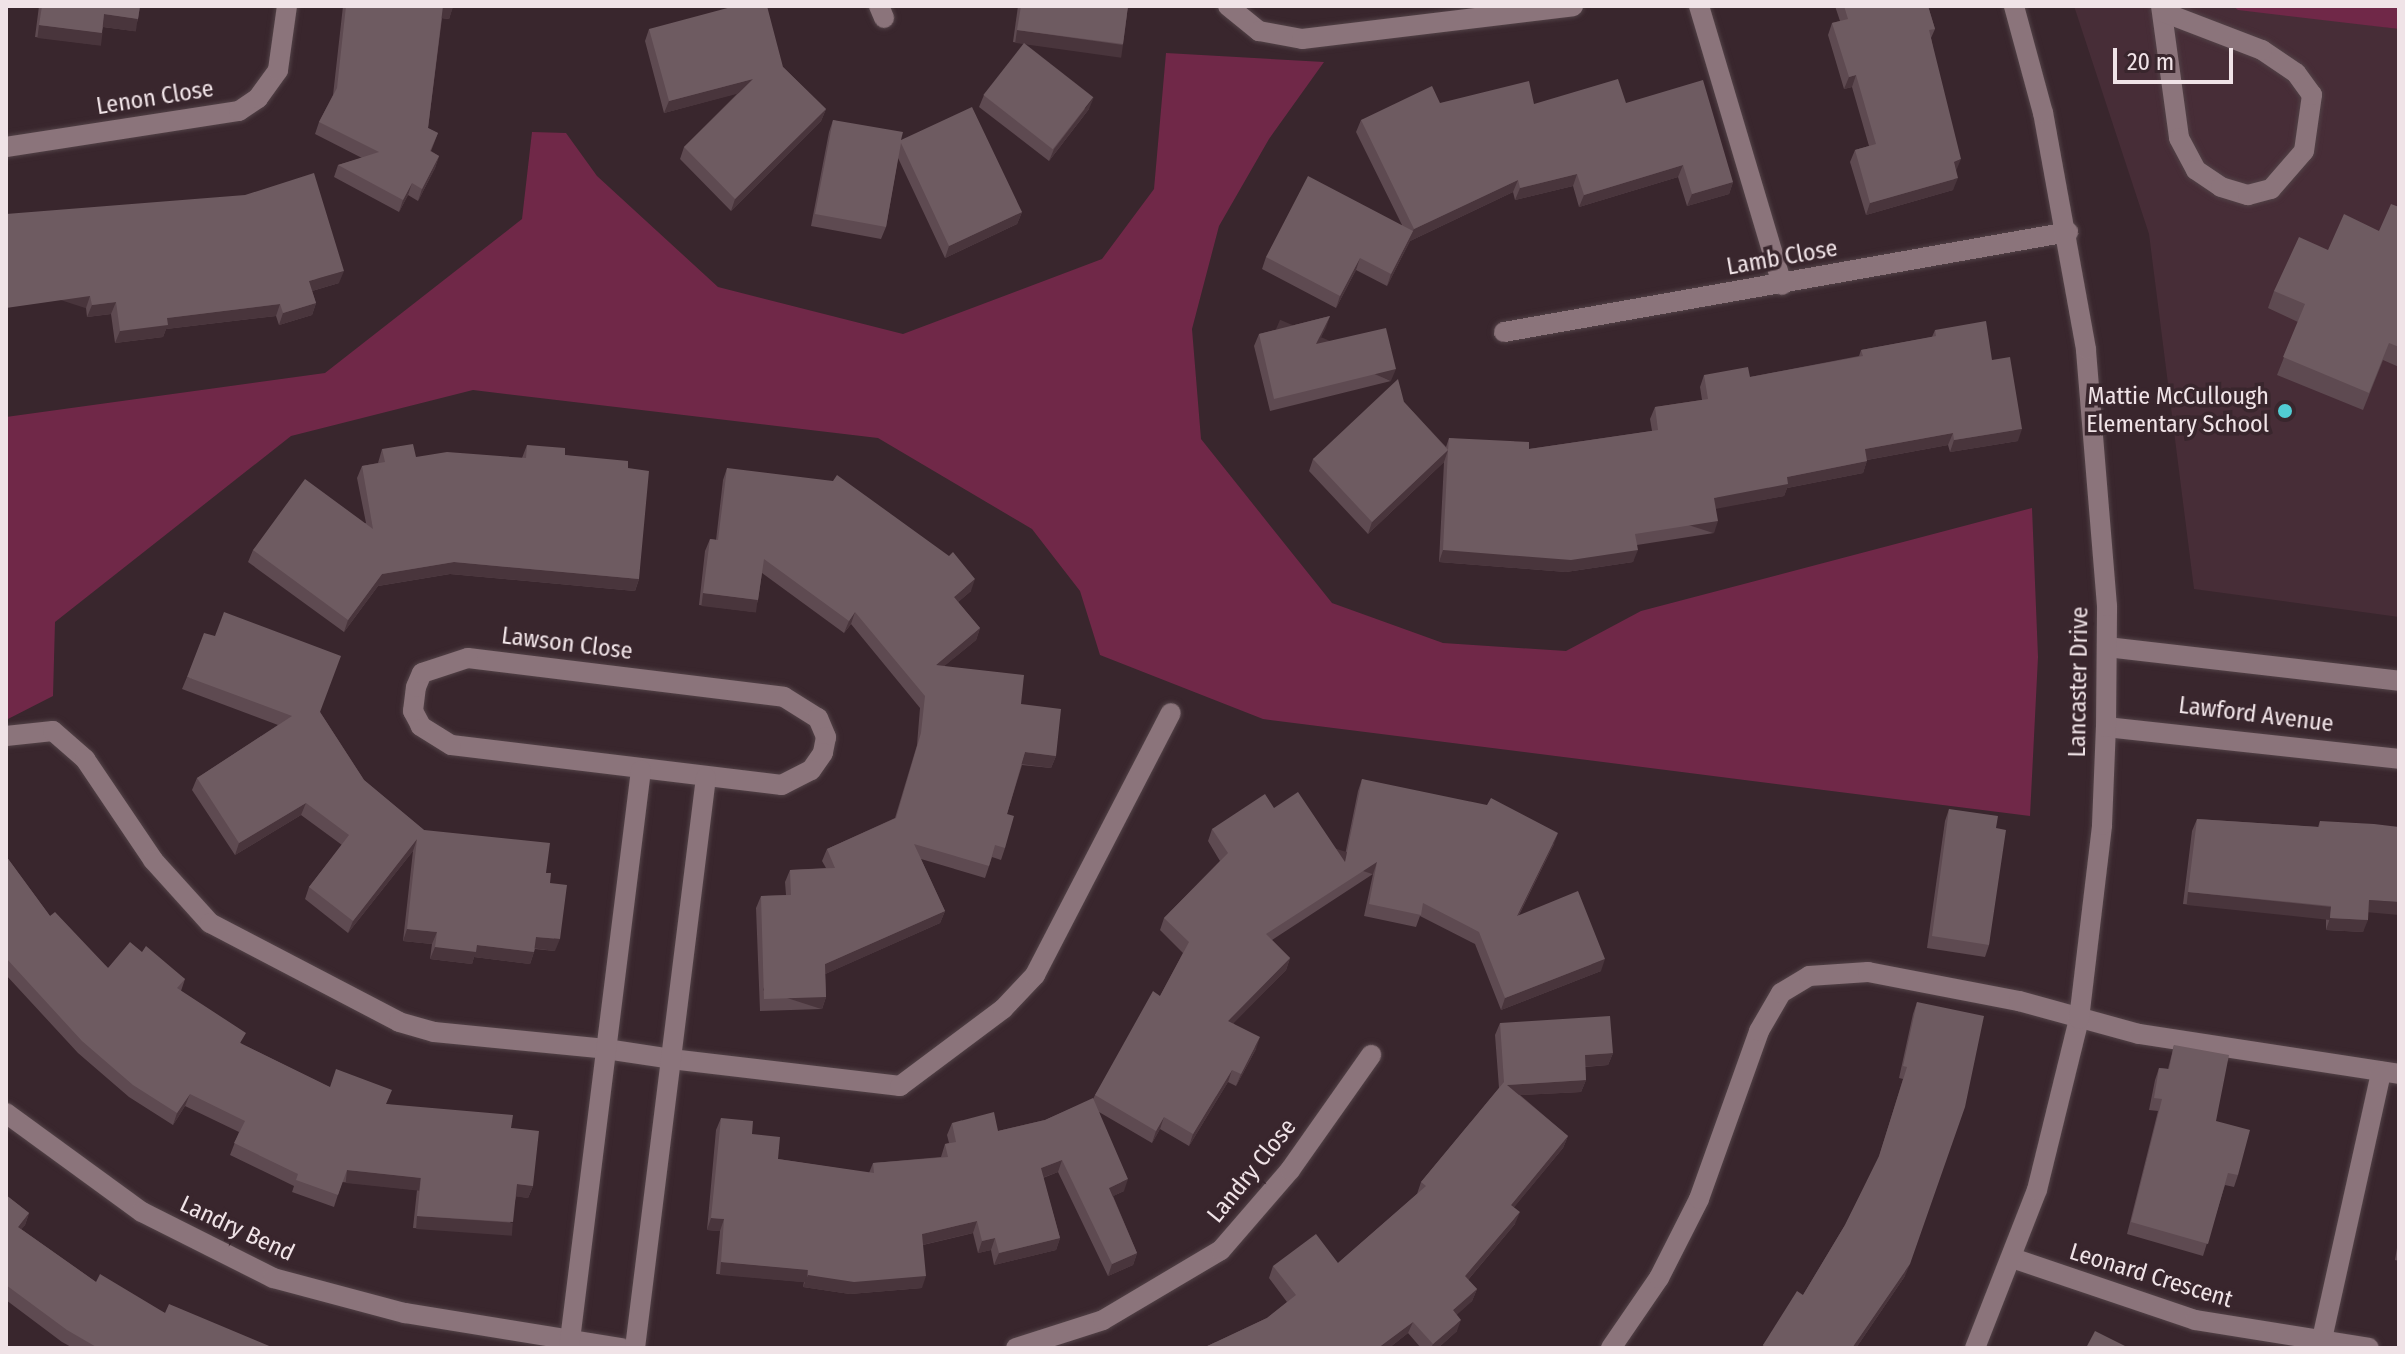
<!DOCTYPE html>
<style>
body{margin:0}
#map{position:relative;width:2405px;height:1354px;overflow:hidden;background:#39262d;font-family:"Fira Sans Condensed",sans-serif}
div>[style]{position:absolute}
.built>*{inset:0;background:#472d37}
.green>*{inset:0;background:#702848}
.roads{filter:drop-shadow(0 0 2px #524247) drop-shadow(0 0 2px #524247)}
.service>*{height:20px;margin:-10px;padding:0 10px;transform-origin:10px;border-radius:10px;background:#8b747b}
.minor>*{height:20px;margin:-10px;padding:0 10px;transform-origin:10px;border-radius:10px;background:#8b747b}
.tertiary>*{height:20px;margin:-10px;padding:0 10px;transform-origin:10px;border-radius:10px;background:#8b747b}
.wall>*{inset:0;background:#5e4a51}
.shaded-wall>*{inset:0;background:#49353c;transform-origin:0 0}
.building>*{inset:0;background:#6e5b61;transform-origin:0 0}
.dots>*{width:22px;height:22px;translate:-50% -50%;box-sizing:border-box;border:4px solid #39262d;border-radius:50%}
span{translate:-50% -50%;white-space:nowrap;text-align:center;line-height:1.15;-webkit-text-stroke:7px #39262d;paint-order:stroke}
.street-label{font-size:24px;color:#f0e3e7}
.poi-label{font-size:24px;color:#f0e3e7}
.right{translate:-100% -50%;text-align:right}
.frame{position:absolute;inset:0;border:8px solid #f0e3e7;pointer-events:none}
.scale{position:absolute;left:2113px;top:48px;width:120px;height:36px;box-sizing:border-box;border:4px solid #f0e3e7;border-top:0;padding-left:10px;font-size:24px;line-height:28px;white-space:nowrap;color:#f0e3e7;-webkit-text-stroke:6px #39262d;paint-order:stroke}
</style>
<div id="map">
<div class="built">
<i style="clip-path:polygon(2074px 6px,2233px 6px,2399px 29px,2399px 617px,2194px 589px,2149px 234px)"></i>
</div>
<div class="green">
<i style="clip-path:polygon(2233px 6px,2399px 6px,2399px 29px,2238px 10px)"></i>
<i style="clip-path:polygon(1166px 53px,1324px 62px,1269px 139px,1219px 226px,1192px 329px,1201px 439px,1332px 603px,1443px 643px,1566px 651px,1641px 611px,2032px 508px,2038px 657px,2030px 816px,1263px 719px,1100px 655px,1080px 591px,1032px 529px,878px 438px,473px 390px,291px 436px,55px 622px,53px 696px,6px 720px,6px 417px,325px 373px,522px 219px,532px 132px,566px 133px,597px 176px,718px 287px,903px 334px,1102px 259px,1154px 189px)"></i>
</div>
<div class="roads">
<div class="service">
<i style="left:1228px;top:6px;width:40px;rotate:39deg"></i>
<i style="left:1259px;top:31px;width:44px;rotate:10.5deg"></i>
<i style="left:1302px;top:39px;width:273px;rotate:-6.9deg"></i>
<i style="left:1699px;top:6px;width:291px;rotate:73.4deg"></i>
<i style="left:2161px;top:6px;width:133px;rotate:82.2deg"></i>
<i style="left:2179px;top:138px;width:36px;rotate:62deg"></i>
<i style="left:2196px;top:170px;width:30px;rotate:34deg"></i>
<i style="left:2221px;top:187px;width:28px;rotate:17deg"></i>
<i style="left:2248px;top:195px;width:24px;rotate:-15deg"></i>
<i style="left:2271px;top:189px;width:50px;rotate:-49deg"></i>
<i style="left:2304px;top:151px;width:57px;rotate:-81.9deg"></i>
<i style="left:2312px;top:95px;width:27px;rotate:-126deg"></i>
<i style="left:2296px;top:73px;width:41px;rotate:-145.9deg"></i>
<i style="left:2262px;top:50px;width:106px;rotate:-159deg"></i>
<i style="left:6px;top:736px;width:47px;rotate:-6.1deg"></i>
<i style="left:53px;top:731px;width:43px;rotate:41.2deg"></i>
<i style="left:85px;top:759px;width:122px;rotate:56deg"></i>
<i style="left:153px;top:860px;width:85px;rotate:47.9deg"></i>
<i style="left:210px;top:923px;width:213px;rotate:27.6deg"></i>
<i style="left:399px;top:1022px;width:36px;rotate:16deg"></i>
<i style="left:434px;top:1032px;width:173px;rotate:5.6deg"></i>
<i style="left:671px;top:1059px;width:231px;rotate:6.7deg"></i>
<i style="left:900px;top:1086px;width:129px;rotate:-36.8deg"></i>
<i style="left:1003px;top:1009px;width:47px;rotate:-46.7deg"></i>
<i style="left:1035px;top:975px;width:295px;rotate:-62.6deg"></i>
<i style="left:1611px;top:1348px;width:85px;rotate:-55.6deg"></i>
<i style="left:1659px;top:1278px;width:89px;rotate:-63.1deg"></i>
<i style="left:1699px;top:1199px;width:178px;rotate:-70.3deg"></i>
<i style="left:1759px;top:1031px;width:44px;rotate:-59.9deg"></i>
<i style="left:1781px;top:993px;width:33px;rotate:-31deg"></i>
<i style="left:1809px;top:976px;width:59px;rotate:-3.9deg"></i>
<i style="left:1868px;top:972px;width:154px;rotate:10.9deg"></i>
<i style="left:2019px;top:1001px;width:124px;rotate:15.4deg"></i>
<i style="left:2139px;top:1034px;width:263px;rotate:8.7deg"></i>
<i style="left:2320px;top:1348px;width:283px;rotate:-77.5deg"></i>
</div>
<div class="minor">
<i style="left:879px;top:6px;width:13px;rotate:67deg"></i>
<i style="left:6px;top:147px;width:236px;rotate:-8.8deg"></i>
<i style="left:239px;top:111px;width:23px;rotate:-34deg"></i>
<i style="left:258px;top:98px;width:34px;rotate:-54deg"></i>
<i style="left:278px;top:70px;width:65px;rotate:-82deg"></i>
<i style="left:1504px;top:332px;width:573px;rotate:-10.05deg"></i>
<i style="left:468px;top:658px;width:318px;rotate:7deg"></i>
<i style="left:784px;top:697px;width:40px;rotate:32deg"></i>
<i style="left:818px;top:718px;width:21px;rotate:67deg"></i>
<i style="left:826px;top:737px;width:16px;rotate:101deg"></i>
<i style="left:823px;top:753px;width:21px;rotate:125deg"></i>
<i style="left:811px;top:770px;width:33px;rotate:153deg"></i>
<i style="left:782px;top:785px;width:333px;rotate:-173.1deg"></i>
<i style="left:451px;top:745px;width:36px;rotate:-148deg"></i>
<i style="left:421px;top:726px;width:17px;rotate:-118deg"></i>
<i style="left:413px;top:711px;width:24px;rotate:-83deg"></i>
<i style="left:416px;top:687px;width:15px;rotate:-67deg"></i>
<i style="left:422px;top:673px;width:48px;rotate:-18.1deg"></i>
<i style="left:606px;top:1049px;width:66px;rotate:8.7deg"></i>
<i style="left:6px;top:1113px;width:168px;rotate:36.1deg"></i>
<i style="left:142px;top:1212px;width:147px;rotate:26.7deg"></i>
<i style="left:273px;top:1278px;width:137px;rotate:14.9deg"></i>
<i style="left:405px;top:1313px;width:220px;rotate:9.2deg"></i>
<i style="left:2015px;top:1259px;width:190px;rotate:18.7deg"></i>
<i style="left:2195px;top:1320px;width:176px;rotate:9.1deg"></i>
<i style="left:569px;top:1348px;width:582px;rotate:-82.9deg"></i>
<i style="left:635px;top:1348px;width:575px;rotate:-82.91deg"></i>
<i style="left:1016px;top:1348px;width:91px;rotate:-17.8deg"></i>
<i style="left:1103px;top:1320px;width:137px;rotate:-30.7deg"></i>
<i style="left:1221px;top:1250px;width:106px;rotate:-49.2deg"></i>
<i style="left:1290px;top:1170px;width:141px;rotate:-54.8deg"></i>
</div>
<div class="tertiary">
<i style="left:2107px;top:647px;width:294px;rotate:6.6deg"></i>
<i style="left:2106px;top:727px;width:295px;rotate:6.2deg"></i>
<i style="left:1975px;top:1348px;width:170px;rotate:-68.6deg"></i>
<i style="left:2037px;top:1190px;width:176px;rotate:-76.2deg"></i>
<i style="left:2079px;top:1019px;width:195px;rotate:-83.2deg"></i>
<i style="left:2102px;top:825px;width:98px;rotate:-87.7deg"></i>
<i style="left:2106px;top:727px;width:121px;rotate:-89.5deg"></i>
<i style="left:2107px;top:606px;width:258px;rotate:-94.7deg"></i>
<i style="left:2086px;top:349px;width:240px;rotate:-100.3deg"></i>
<i style="left:2043px;top:113px;width:111px;rotate:-105.2deg"></i>
</div>
</div>
<div class="wall">
<i style="clip-path:polygon(39px 6px,140px 6px,138px 19px,134px 31px,103px 27px,98px 45px,35px 37px)"></i>
<i style="clip-path:polygon(343px 6px,453px 6px,449px 19px,442px 18px,428px 128px,438px 133px,431px 151px,439px 156px,435px 168px,418px 201px,408px 195px,399px 212px,334px 177px,338px 165px,362px 158px,315px 134px,319px 122px,333px 95px)"></i>
<i style="clip-path:polygon(1018px 6px,1128px 6px,1123px 44px,1118px 56px,1013px 42px)"></i>
<i style="clip-path:polygon(1835px 6px,1928px 6px,1935px 29px,1931px 38px,1956px 171px,1953px 190px,1866px 215px,1850px 162px,1855px 150px,1869px 146px,1852px 87px,1844px 89px,1828px 35px,1832px 23px,1840px 21px)"></i>
<i style="clip-path:polygon(649px 29px,783px 67px,826px 109px,821px 121px,731px 211px,680px 159px,684px 147px,738px 93px,664px 113px,645px 41px)"></i>
<i style="clip-path:polygon(984px 95px,1089px 109px,1049px 161px,979px 107px)"></i>
<i style="clip-path:polygon(1440px 103px,1534px 104px,1626px 103px,1733px 182px,1729px 194px,1687px 206px,1678px 177px,1579px 207px,1573px 186px,1515px 200px,1513px 192px,1410px 241px,1387px 286px,1356px 270px,1336px 308px,1262px 269px,1266px 257px,1402px 225px,1356px 132px,1361px 120px)"></i>
<i style="clip-path:polygon(833px 120px,901px 140px,1022px 212px,1017px 224px,945px 258px,898px 158px,886px 227px,881px 239px,811px 226px,829px 132px)"></i>
<i style="clip-path:polygon(2399px 207px,2399px 367px,2383px 360px,2363px 410px,2277px 375px,2298px 322px,2268px 308px,2274px 291px,2328px 250px,2379px 231px)"></i>
<i style="clip-path:polygon(6px 214px,339px 283px,312px 291px,316px 303px,312px 315px,279px 325px,276px 316px,166px 329px,163px 337px,115px 343px,111px 314px,87px 317px,86px 308px)"></i>
<i style="clip-path:polygon(1330px 316px,1318px 344px,1391px 381px,1270px 411px,1254px 346px,1259px 334px)"></i>
<i style="clip-path:polygon(1935px 330px,1992px 360px,2018px 441px,1950px 452px,1948px 445px,1867px 460px,1863px 473px,1787px 488px,1784px 496px,1716px 508px,1714px 533px,1637px 545px,1633px 562px,1566px 572px,1439px 562px,1444px 462px,1368px 534px,1309px 471px,1313px 459px,1404px 402px,1446px 447px,1449px 438px,1529px 449px,1652px 431px,1650px 419px,1655px 407px,1702px 400px,1700px 387px,1704px 375px,1750px 377px,1859px 356px,1861px 350px,1932px 337px)"></i>
<i style="clip-path:polygon(527px 445px,565px 455px,628px 468px,639px 579px,635px 591px,450px 574px,378px 586px,344px 632px,248px 562px,253px 550px,366px 523px,357px 478px,362px 466px,378px 463px,382px 449px,416px 457px,522px 458px)"></i>
<i style="clip-path:polygon(727px 468px,971px 591px,958px 602px,980px 628px,976px 640px,944px 666px,1021px 704px,1056px 756px,1051px 768px,1022px 765px,1007px 814px,1005px 848px,1001px 860px,992px 857px,985px 878px,921px 859px,945px 911px,940px 923px,825px 974px,826px 997px,822px 1009px,760px 1011px,756px 908px,761px 896px,786px 895px,785px 882px,790px 870px,826px 868px,822px 861px,827px 849px,895px 818px,917px 745px,920px 708px,851px 624px,844px 633px,762px 573px,758px 600px,754px 612px,699px 605px,705px 551px,710px 539px,716px 540px,723px 480px)"></i>
<i style="clip-path:polygon(187px 677px,320px 712px,364px 780px,424px 830px,546px 873px,550px 883px,555px 951px,535px 949px,530px 964px,474px 957px,472px 964px,430px 959px,432px 944px,403px 941px,413px 851px,348px 933px,305px 899px,309px 887px,342px 845px,301px 815px,235px 855px,192px 790px,197px 778px,278px 725px,182px 689px)"></i>
<i style="clip-path:polygon(1362px 779px,1554px 844px,1519px 915px,1601px 971px,1501px 1010px,1475px 944px,1420px 916px,1416px 927px,1364px 916px,1373px 874px,1272px 940px,1290px 958px,1286px 970px,1233px 1023px,1256px 1049px,1236px 1086px,1228px 1082px,1189px 1146px,1160px 1129px,1152px 1143px,1099px 1112px,1124px 1191px,1113px 1196px,1137px 1253px,1133px 1265px,1108px 1276px,1058px 1172px,1043px 1178px,1060px 1238px,1056px 1250px,994px 1265px,991px 1250px,978px 1253px,973px 1233px,923px 1245px,922px 1288px,850px 1294px,803px 1287px,804px 1282px,716px 1274px,720px 1231px,707px 1230px,716px 1130px,721px 1118px,752px 1134px,778px 1159px,869px 1173px,873px 1163px,941px 1157px,945px 1144px,949px 1143px,947px 1135px,952px 1123px,998px 1131px,1045px 1120px,1093px 1099px,1095px 1095px,1160px 996px,1183px 953px,1160px 930px,1164px 918px,1220px 861px,1208px 841px,1212px 829px,1274px 808px,1344px 860px,1358px 791px)"></i>
<i style="clip-path:polygon(1949px 809px,1996px 828px,1989px 945px,1985px 957px,1927px 948px,1945px 821px)"></i>
<i style="clip-path:polygon(2197px 819px,2318px 827px,2320px 821px,2368px 912px,2363px 932px,2326px 930px,2326px 918px,2183px 904px,2192px 831px)"></i>
<i style="clip-path:polygon(6px 856px,50px 916px,108px 968px,142px 952px,185px 979px,181px 991px,242px 1044px,329px 1087px,386px 1104px,511px 1128px,533px 1186px,528px 1198px,516px 1196px,508px 1234px,413px 1228px,417px 1190px,342px 1182px,334px 1207px,292px 1192px,294px 1186px,230px 1155px,239px 1132px,185px 1106px,173px 1125px,129px 1097px,78px 1053px,6px 975px)"></i>
<i style="clip-path:polygon(1917px 1002px,1905px 1276px,1856px 1348px,1762px 1348px,1763px 1345px,1803px 1295px,1845px 1225px,1878px 1160px,1903px 1079px,1899px 1078px,1913px 1014px)"></i>
<i style="clip-path:polygon(1500px 1023px,1613px 1053px,1608px 1065px,1585px 1067px,1586px 1080px,1581px 1092px,1520px 1095px,1568px 1136px,1563px 1148px,1514px 1207px,1515px 1224px,1468px 1280px,1477px 1289px,1472px 1301px,1457px 1314px,1457px 1331px,1438px 1348px,1421px 1348px,1408px 1333px,1389px 1348px,1203px 1348px,1267px 1318px,1287px 1302px,1269px 1278px,1273px 1266px,1338px 1263px,1417px 1194px,1421px 1182px,1499px 1088px,1495px 1035px)"></i>
<i style="clip-path:polygon(2174px 1045px,2216px 1121px,2238px 1175px,2234px 1187px,2225px 1185px,2203px 1256px,2127px 1234px,2158px 1111px,2149px 1110px,2155px 1080px,2159px 1068px,2168px 1069px)"></i>
<i style="clip-path:polygon(6px 1195px,29px 1213px,25px 1225px,21px 1229px,96px 1282px,165px 1313px,274px 1348px,73px 1348px,62px 1342px,6px 1300px)"></i>
<i style="clip-path:polygon(2399px 1236px,2399px 1261px,2395px 1260px)"></i>
</div>
<div class="shaded-wall">
<i style="clip-path:polygon(443px 6px,453px 7px,449px 19px,439px 18px)"></i>
<i style="left:104px;top:14px;width:34px;height:13px;rotate:8deg"></i>
<i style="left:39px;top:25px;width:64px;height:13px;rotate:7deg"></i>
<i style="left:1017px;top:30px;width:107px;height:13px;rotate:8deg"></i>
<i style="clip-path:polygon(1856px 75px,1852px 87px,1844px 89px,1849px 77px)"></i>
<i style="clip-path:polygon(753px 79px,748px 91px,664px 113px,669px 101px)"></i>
<i style="clip-path:polygon(1094px 97px,1089px 109px,1049px 161px,1054px 149px)"></i>
<i style="clip-path:polygon(826px 109px,821px 121px,731px 211px,735px 199px)"></i>
<i style="clip-path:polygon(439px 156px,435px 168px,418px 201px,422px 189px)"></i>
<i style="clip-path:polygon(1961px 159px,1956px 171px,1954px 162px)"></i>
<i style="clip-path:polygon(1683px 165px,1678px 177px,1579px 207px,1584px 195px)"></i>
<i style="clip-path:polygon(1577px 174px,1573px 186px,1515px 200px,1520px 188px)"></i>
<i style="clip-path:polygon(1958px 178px,1953px 190px,1866px 215px,1870px 203px)"></i>
<i style="clip-path:polygon(1518px 180px,1513px 192px,1410px 241px,1387px 286px,1391px 274px,1414px 229px)"></i>
<i style="clip-path:polygon(1733px 182px,1729px 194px,1687px 206px,1692px 194px)"></i>
<i style="clip-path:polygon(412px 183px,408px 195px,399px 212px,403px 200px)"></i>
<i style="clip-path:polygon(1022px 212px,1017px 224px,945px 258px,949px 246px)"></i>
<i style="clip-path:polygon(1360px 258px,1356px 270px,1336px 308px,1340px 296px)"></i>
<i style="clip-path:polygon(344px 271px,339px 283px,305px 293px,309px 281px)"></i>
<i style="left:90px;top:296px;width:13px;height:85px;rotate:108deg"></i>
<i style="clip-path:polygon(116px 302px,111px 314px,87px 317px,92px 305px)"></i>
<i style="clip-path:polygon(316px 303px,312px 315px,279px 325px,283px 313px)"></i>
<i style="clip-path:polygon(280px 304px,276px 316px,166px 329px,163px 337px,115px 343px,120px 331px,167px 318px)"></i>
<i style="clip-path:polygon(1330px 316px,1326px 328px,1311px 356px,1316px 344px)"></i>
<i style="left:1396px;top:369px;width:13px;height:126px;rotate:113deg"></i>
<i style="clip-path:polygon(2022px 429px,2018px 441px,1950px 452px,1954px 440px)"></i>
<i style="clip-path:polygon(1953px 433px,1948px 445px,1861px 461px,1865px 449px)"></i>
<i style="clip-path:polygon(1448px 450px,1444px 462px,1368px 534px,1372px 522px)"></i>
<i style="clip-path:polygon(1867px 461px,1863px 473px,1787px 488px,1784px 496px,1710px 510px,1714px 498px,1787px 477px)"></i>
<i style="left:1718px;top:521px;width:13px;height:84px;rotate:108deg"></i>
<i style="clip-path:polygon(1443px 550px,1638px 550px,1633px 562px,1566px 572px,1439px 562px)"></i>
<i style="clip-path:polygon(454px 562px,639px 579px,635px 591px,450px 574px,378px 586px,344px 632px,348px 620px,382px 574px)"></i>
<i style="clip-path:polygon(975px 579px,971px 591px,950px 609px,954px 597px)"></i>
<i style="left:703px;top:593px;width:55px;height:13px;rotate:7deg"></i>
<i style="clip-path:polygon(855px 612px,851px 624px,844px 633px,849px 621px)"></i>
<i style="clip-path:polygon(980px 628px,976px 640px,931px 677px,936px 665px)"></i>
<i style="clip-path:polygon(1025px 752px,1056px 756px,1051px 768px,1021px 764px)"></i>
<i style="clip-path:polygon(306px 803px,301px 815px,235px 855px,239px 843px)"></i>
<i style="clip-path:polygon(1558px 833px,1554px 844px,1512px 928px,1517px 916px)"></i>
<i style="clip-path:polygon(417px 839px,413px 851px,348px 933px,353px 921px)"></i>
<i style="left:1377px;top:862px;width:13px;height:132px;rotate:108deg"></i>
<i style="left:2188px;top:892px;width:144px;height:13px;rotate:6deg"></i>
<i style="clip-path:polygon(2369px 900px,2399px 902px,2399px 915px,2365px 912px)"></i>
<i style="clip-path:polygon(945px 911px,940px 923px,821px 976px,825px 964px)"></i>
<i style="clip-path:polygon(2330px 918px,2368px 920px,2363px 932px,2326px 930px)"></i>
<i style="clip-path:polygon(407px 929px,437px 932px,432px 944px,403px 941px)"></i>
<i style="clip-path:polygon(536px 937px,560px 939px,555px 951px,532px 948px)"></i>
<i style="clip-path:polygon(477px 945px,534px 952px,530px 964px,474px 957px,472px 964px,430px 959px,435px 947px)"></i>
<i style="clip-path:polygon(1290px 958px,1286px 970px,1224px 1033px,1228px 1021px)"></i>
<i style="clip-path:polygon(1605px 959px,1601px 971px,1501px 1010px,1505px 998px)"></i>
<i style="left:826px;top:997px;width:13px;height:62px;rotate:108deg"></i>
<i style="clip-path:polygon(1260px 1037px,1256px 1049px,1236px 1086px,1241px 1074px)"></i>
<i style="clip-path:polygon(1613px 1053px,1608px 1065px,1580px 1067px,1585px 1055px)"></i>
<i style="clip-path:polygon(1232px 1070px,1228px 1082px,1189px 1146px,1193px 1134px)"></i>
<i style="clip-path:polygon(1586px 1080px,1581px 1092px,1502px 1096px,1507px 1085px)"></i>
<i style="clip-path:polygon(190px 1094px,185px 1106px,173px 1125px,177px 1113px)"></i>
<i style="clip-path:polygon(1164px 1117px,1160px 1129px,1152px 1143px,1156px 1131px)"></i>
<i style="clip-path:polygon(1568px 1136px,1563px 1148px,1506px 1217px,1511px 1205px)"></i>
<i style="clip-path:polygon(1062px 1160px,1058px 1172px,1036px 1180px,1041px 1168px)"></i>
<i style="left:347px;top:1170px;width:74px;height:13px;rotate:6deg"></i>
<i style="clip-path:polygon(1128px 1179px,1124px 1191px,1105px 1200px,1109px 1188px)"></i>
<i style="clip-path:polygon(517px 1184px,533px 1186px,528px 1198px,512px 1196px)"></i>
<i style="clip-path:polygon(1520px 1212px,1515px 1224px,1461px 1288px,1465px 1276px)"></i>
<i style="clip-path:polygon(29px 1213px,25px 1225px,14px 1239px,18px 1227px)"></i>
<i style="left:417px;top:1216px;width:96px;height:13px;rotate:4deg"></i>
<i style="clip-path:polygon(711px 1218px,724px 1219px,720px 1231px,707px 1230px)"></i>
<i style="clip-path:polygon(977px 1221px,973px 1233px,918px 1246px,922px 1234px)"></i>
<i style="clip-path:polygon(995px 1238px,991px 1250px,978px 1253px,982px 1241px)"></i>
<i style="clip-path:polygon(1060px 1238px,1056px 1250px,994px 1265px,999px 1253px)"></i>
<i style="clip-path:polygon(1137px 1253px,1133px 1265px,1108px 1276px,1112px 1264px)"></i>
<i style="left:721px;top:1262px;width:87px;height:13px;rotate:5deg"></i>
<i style="clip-path:polygon(1910px 1264px,1905px 1276px,1856px 1348px,1852px 1348px)"></i>
<i style="clip-path:polygon(808px 1275px,926px 1276px,922px 1288px,850px 1294px,803px 1287px)"></i>
<i style="clip-path:polygon(1477px 1289px,1472px 1301px,1449px 1322px,1453px 1310px)"></i>
<i style="clip-path:polygon(1461px 1320px,1457px 1331px,1438px 1348px,1431px 1348px,1433px 1344px)"></i>
<i style="clip-path:polygon(1413px 1322px,1408px 1333px,1389px 1348px,1378px 1348px)"></i>
</div>
<div class="building">
<i style="clip-path:polygon(42px 6px,140px 6px,138px 19px,104px 14px,102px 33px,39px 25px)"></i>
<i style="clip-path:polygon(346px 6px,443px 6px,428px 128px,438px 133px,430px 151px,439px 156px,422px 189px,412px 183px,403px 200px,338px 165px,379px 152px,319px 122px,337px 88px)"></i>
<i style="clip-path:polygon(735px 6px,767px 6px,783px 67px,826px 109px,735px 199px,684px 147px,753px 79px,669px 101px,649px 29px)"></i>
<i style="clip-path:polygon(1021px 6px,1128px 6px,1123px 44px,1017px 30px)"></i>
<i style="clip-path:polygon(1844px 6px,1928px 6px,1935px 29px,1929px 30px,1961px 159px,1954px 162px,1958px 178px,1870px 203px,1855px 150px,1876px 144px,1856px 75px,1849px 77px,1832px 23px,1848px 19px)"></i>
<i style="left:1024px;top:43px;width:88px;height:66px;rotate:38deg"></i>
<i style="clip-path:polygon(1618px 79px,1626px 103px,1703px 80px,1733px 182px,1692px 194px,1683px 165px,1584px 195px,1577px 174px,1520px 188px,1518px 180px,1414px 229px,1361px 120px,1432px 86px,1440px 103px,1529px 81px,1534px 104px)"></i>
<i style="clip-path:polygon(972px 107px,1022px 212px,949px 246px,901px 143px,886px 227px,815px 214px,833px 120px,903px 132px,901px 140px)"></i>
<i style="clip-path:polygon(314px 173px,344px 271px,309px 281px,316px 303px,283px 313px,280px 304px,167px 318px,168px 325px,120px 331px,116px 302px,92px 305px,90px 296px,6px 308px,6px 214px,245px 195px)"></i>
<i style="clip-path:polygon(1308px 176px,1413px 231px,1391px 274px,1360px 258px,1340px 296px,1266px 257px)"></i>
<i style="clip-path:polygon(2391px 204px,2399px 207px,2399px 347px,2389px 343px,2369px 393px,2283px 357px,2305px 304px,2274px 291px,2299px 237px,2328px 250px,2344px 214px,2379px 231px)"></i>
<i style="clip-path:polygon(1330px 316px,1316px 344px,1386px 328px,1396px 369px,1274px 399px,1259px 334px)"></i>
<i style="clip-path:polygon(1986px 321px,1992px 360px,2010px 357px,2022px 429px,1954px 440px,1953px 433px,1865px 449px,1867px 461px,1787px 477px,1788px 484px,1714px 498px,1718px 521px,1635px 534px,1638px 550px,1571px 560px,1443px 550px,1448px 450px,1372px 522px,1313px 459px,1398px 379px,1404px 402px,1448px 450px,1449px 438px,1529px 442px,1529px 449px,1658px 430px,1655px 407px,1708px 399px,1704px 375px,1748px 367px,1750px 377px,1863px 356px,1861px 350px,1936px 336px,1935px 330px)"></i>
<i style="clip-path:polygon(413px 444px,416px 457px,447px 452px,526px 458px,527px 445px,565px 448px,565px 455px,628px 461px,628px 468px,649px 471px,639px 579px,454px 562px,382px 574px,348px 620px,253px 550px,305px 479px,373px 529px,362px 466px,385px 462px,382px 449px)"></i>
<i style="clip-path:polygon(727px 468px,833px 481px,837px 475px,949px 556px,953px 552px,975px 579px,954px 597px,980px 628px,936px 665px,1024px 675px,1021px 704px,1061px 709px,1056px 756px,1025px 752px,1007px 814px,1014px 816px,1005px 848px,995px 845px,989px 866px,914px 844px,945px 911px,825px 964px,826px 997px,764px 999px,761px 896px,791px 895px,790px 870px,835px 868px,827px 849px,896px 818px,921px 733px,925px 696px,855px 612px,849px 621px,764px 559px,758px 600px,703px 593px,710px 539px,718px 540px)"></i>
<i style="clip-path:polygon(224px 612px,341px 656px,320px 712px,364px 780px,424px 830px,550px 843px,546px 873px,551px 873px,550px 883px,567px 885px,560px 939px,536px 937px,534px 952px,477px 945px,476px 952px,435px 947px,437px 932px,407px 929px,417px 839px,353px 921px,309px 887px,349px 835px,306px 803px,239px 843px,197px 778px,292px 716px,187px 677px,204px 633px,215px 636px)"></i>
<i style="clip-path:polygon(1362px 779px,1487px 805px,1491px 798px,1558px 833px,1517px 916px,1578px 891px,1605px 959px,1505px 998px,1479px 932px,1423px 903px,1421px 915px,1369px 904px,1377px 862px,1266px 934px,1290px 958px,1228px 1021px,1260px 1037px,1241px 1074px,1232px 1070px,1193px 1134px,1164px 1117px,1156px 1131px,1095px 1095px,1153px 991px,1160px 996px,1189px 942px,1164px 918px,1228px 853px,1212px 829px,1265px 794px,1274px 808px,1298px 792px,1345px 862px)"></i>
<i style="clip-path:polygon(1949px 809px,1998px 816px,1996px 828px,2006px 830px,1989px 945px,1932px 936px)"></i>
<i style="clip-path:polygon(2197px 819px,2319px 827px,2320px 821px,2374px 824px,2399px 827px,2399px 902px,2369px 900px,2368px 920px,2330px 918px,2331px 906px,2188px 892px)"></i>
<i style="clip-path:polygon(6px 856px,50px 916px,55px 912px,108px 968px,130px 942px,142px 952px,146px 946px,185px 979px,177px 988px,246px 1033px,240px 1043px,330px 1087px,336px 1069px,392px 1090px,386px 1104px,513px 1115px,511px 1128px,539px 1131px,533px 1186px,517px 1184px,513px 1222px,417px 1216px,421px 1178px,347px 1170px,338px 1195px,296px 1180px,298px 1174px,234px 1143px,245px 1121px,190px 1094px,177px 1113px,133px 1085px,82px 1041px,6px 958px)"></i>
<i style="clip-path:polygon(1917px 1002px,1984px 1016px,1965px 1107px,1910px 1264px,1852px 1348px,1768px 1348px,1763px 1345px,1797px 1291px,1803px 1295px,1845px 1225px,1879px 1156px,1907px 1067px,1903px 1066px)"></i>
<i style="clip-path:polygon(1610px 1016px,1613px 1053px,1585px 1055px,1586px 1080px,1507px 1085px,1568px 1136px,1511px 1205px,1520px 1212px,1465px 1276px,1477px 1289px,1453px 1310px,1461px 1320px,1433px 1344px,1413px 1322px,1378px 1348px,1203px 1348px,1267px 1318px,1296px 1295px,1273px 1266px,1316px 1234px,1338px 1263px,1426px 1186px,1421px 1182px,1504px 1082px,1500px 1023px)"></i>
<i style="clip-path:polygon(2174px 1045px,2229px 1055px,2216px 1121px,2250px 1130px,2238px 1175px,2228px 1173px,2208px 1244px,2131px 1222px,2162px 1099px,2154px 1098px,2159px 1068px,2169px 1069px)"></i>
<i style="clip-path:polygon(1093px 1098px,1128px 1179px,1109px 1188px,1137px 1253px,1112px 1264px,1062px 1160px,1041px 1168px,1060px 1238px,999px 1253px,995px 1238px,982px 1241px,977px 1221px,922px 1234px,926px 1276px,854px 1282px,808px 1275px,808px 1270px,721px 1262px,724px 1219px,711px 1218px,721px 1118px,753px 1121px,752px 1134px,780px 1137px,778px 1159px,874px 1173px,873px 1163px,948px 1157px,945px 1144px,956px 1142px,952px 1123px,994px 1112px,998px 1131px,1045px 1120px)"></i>
<i style="clip-path:polygon(6px 1195px,29px 1213px,18px 1227px,96px 1282px,100px 1274px,165px 1313px,169px 1304px,274px 1348px,98px 1348px,67px 1330px,6px 1285px)"></i>
<i style="clip-path:polygon(2095px 1331px,2129px 1348px,2086px 1348px)"></i>
</div>
<div class="dots">
<i style="left:2285px;top:411px;background:#51ccd3"></i>
</div>
<div class="street-label">
<span style="left:155px;top:98px;rotate:-9deg">Lenon Close</span>
<span style="left:1782px;top:258px;rotate:-10deg">Lamb Close</span>
<span style="left:567px;top:644px;rotate:7deg">Lawson Close</span>
<span style="left:2079px;top:682px;rotate:-89deg">Lancaster Drive</span>
<span style="left:2256px;top:715px;rotate:7deg">Lawford Avenue</span>
<span style="left:1252px;top:1171px;rotate:-51deg">Landry Close</span>
<span style="left:237px;top:1229px;rotate:25deg">Landry Bend</span>
<span style="left:2151px;top:1276px;rotate:17deg">Leonard Crescent</span>
</div>
<div class="poi-label">
<span class="right" style="left:2269px;top:411px">Mattie McCullough<br>Elementary School</span>
</div>
<div class="frame"></div>
<div class="scale">20 m</div>
</div>
